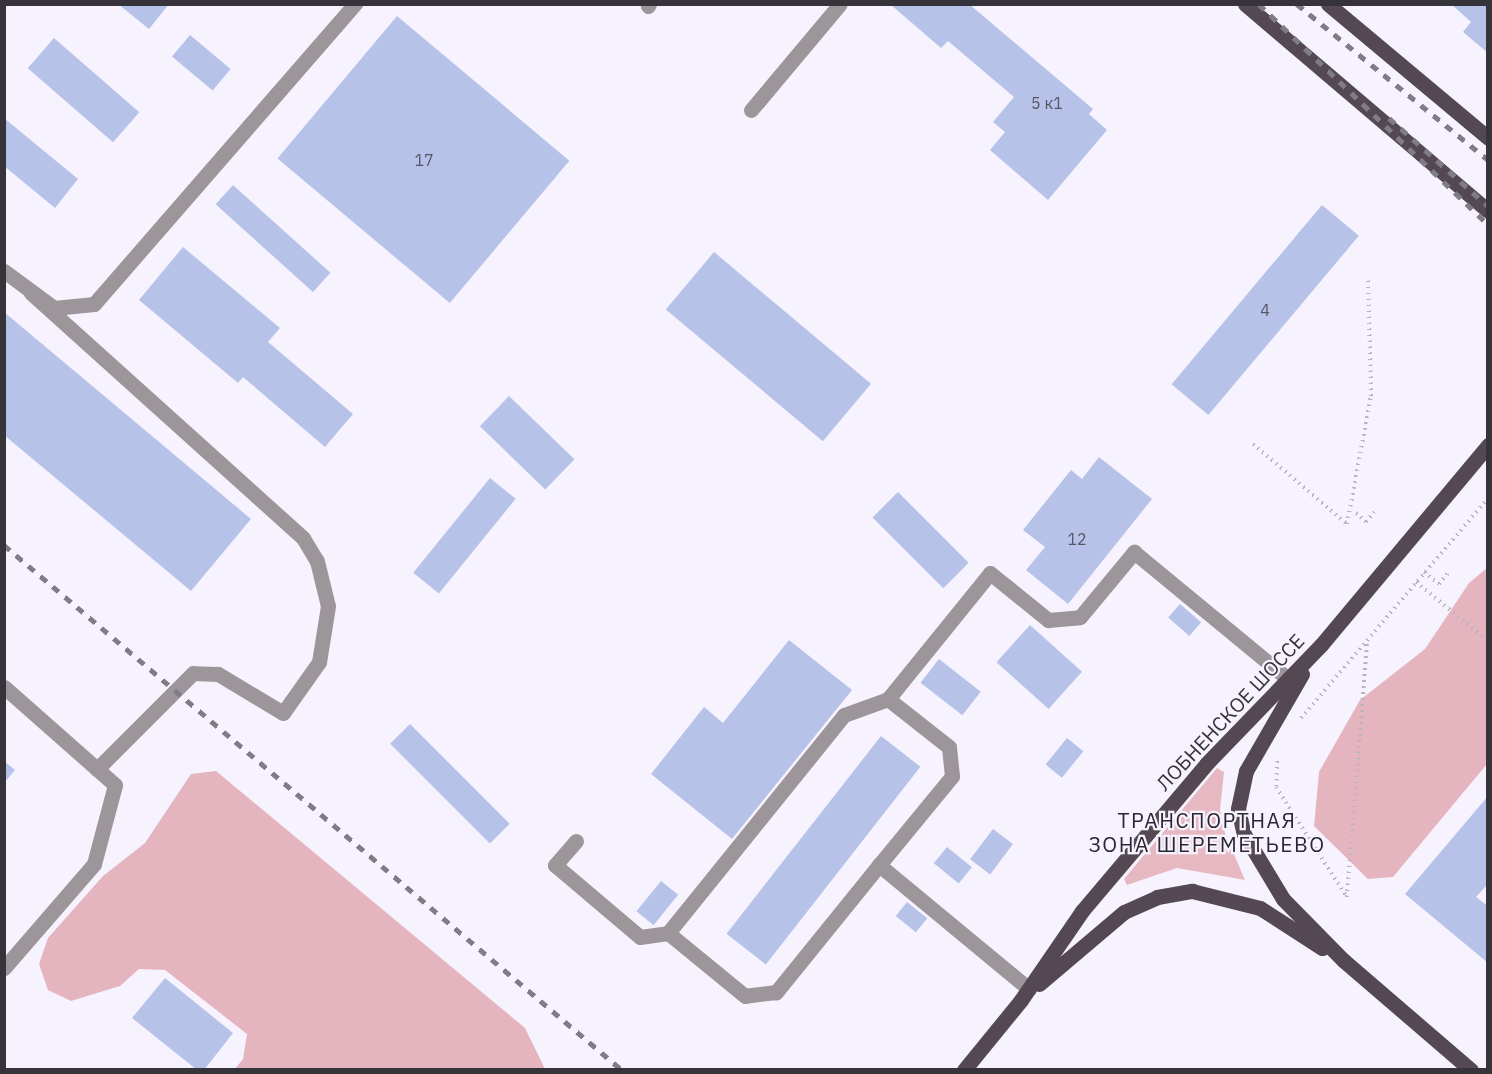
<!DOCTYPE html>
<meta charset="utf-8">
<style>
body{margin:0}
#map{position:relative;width:1492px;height:1074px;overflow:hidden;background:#f7f3fe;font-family:"IBM Plex Sans",sans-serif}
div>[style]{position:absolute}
.green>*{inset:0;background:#e6b9c2}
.forest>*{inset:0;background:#e4b5bf}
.building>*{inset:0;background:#b7c2e9;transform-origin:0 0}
.path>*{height:4px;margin-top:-2px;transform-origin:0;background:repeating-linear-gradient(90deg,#b8b4be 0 1.5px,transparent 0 6px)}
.minor>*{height:15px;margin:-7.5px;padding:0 7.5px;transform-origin:7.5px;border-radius:7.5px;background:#9c969b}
.major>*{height:15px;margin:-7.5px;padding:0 7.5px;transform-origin:7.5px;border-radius:7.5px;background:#544952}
.rail>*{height:4.5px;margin-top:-2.25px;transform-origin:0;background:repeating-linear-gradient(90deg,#807c85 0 8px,transparent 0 16px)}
span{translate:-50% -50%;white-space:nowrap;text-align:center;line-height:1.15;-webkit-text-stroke:4.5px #f7f3fe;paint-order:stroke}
.number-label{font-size:16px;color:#565766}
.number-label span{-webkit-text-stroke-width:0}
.street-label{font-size:20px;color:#36333a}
.neighbourhood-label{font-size:21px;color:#2c2633;letter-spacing:1.5px}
.frame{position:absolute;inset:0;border:6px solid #36333a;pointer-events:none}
</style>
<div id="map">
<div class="green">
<i style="clip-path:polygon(1217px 768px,1224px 772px,1220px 810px,1225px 833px,1245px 880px,1177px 868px,1127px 885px,1124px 879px)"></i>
</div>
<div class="forest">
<i style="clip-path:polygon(1487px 568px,1487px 764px,1393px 877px,1368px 879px,1314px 826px,1319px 772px,1360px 700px,1425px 649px,1469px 583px)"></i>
<i style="clip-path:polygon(216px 771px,525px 1028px,545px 1069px,235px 1069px,243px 1059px,247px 1034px,165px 970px,139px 969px,120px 986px,71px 1001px,48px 990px,39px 964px,48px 938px,103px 876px,145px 843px,191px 774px)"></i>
</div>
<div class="building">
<i style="clip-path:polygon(118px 4px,169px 4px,149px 29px)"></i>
<i style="clip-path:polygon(890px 4px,969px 4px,1093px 109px,1089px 114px,1107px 130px,1048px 200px,990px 150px,1005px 132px,993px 122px,1014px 97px,948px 41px,941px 48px)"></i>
<i style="clip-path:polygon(1451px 4px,1488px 4px,1488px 53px,1463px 32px,1471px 22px)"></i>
<i style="left:397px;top:16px;width:225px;height:186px;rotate:40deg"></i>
<i style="left:190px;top:35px;width:53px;height:28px;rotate:40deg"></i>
<i style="left:54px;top:38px;width:113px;height:40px;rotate:41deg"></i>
<i style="clip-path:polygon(4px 118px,78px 179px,55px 208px,4px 166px)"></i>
<i style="left:233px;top:185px;width:131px;height:26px;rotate:42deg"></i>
<i style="left:1322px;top:205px;width:48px;height:234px;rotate:40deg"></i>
<i style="clip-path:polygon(183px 247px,280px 328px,268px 342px,353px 414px,325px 447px,243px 377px,238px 383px,139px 300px)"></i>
<i style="left:714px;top:252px;width:205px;height:75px;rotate:40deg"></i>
<i style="clip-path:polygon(4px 312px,251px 519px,191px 591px,4px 435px)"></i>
<i style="left:509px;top:396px;width:91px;height:42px;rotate:44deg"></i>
<i style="clip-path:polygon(1099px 457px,1152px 499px,1068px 604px,1026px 570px,1045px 547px,1023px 530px,1071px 470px,1082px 479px)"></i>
<i style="left:490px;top:478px;width:33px;height:122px;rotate:39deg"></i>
<i style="left:898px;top:492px;width:100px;height:36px;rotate:45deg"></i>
<i style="left:1180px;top:604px;width:28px;height:18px;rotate:41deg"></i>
<i style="left:1030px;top:625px;width:70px;height:50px;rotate:42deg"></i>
<i style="clip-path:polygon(789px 640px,852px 690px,732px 839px,651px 774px,704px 707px,723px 723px)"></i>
<i style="left:939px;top:659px;width:53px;height:30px;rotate:38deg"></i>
<i style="left:410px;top:724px;width:141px;height:28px;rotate:45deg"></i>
<i style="left:881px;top:736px;width:50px;height:251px;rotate:38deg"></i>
<i style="left:1067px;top:738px;width:21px;height:34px;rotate:39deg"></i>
<i style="clip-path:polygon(4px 761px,15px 770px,4px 783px)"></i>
<i style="clip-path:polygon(1488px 796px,1488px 884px,1476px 897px,1488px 906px,1488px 963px,1405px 894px)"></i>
<i style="left:993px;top:829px;width:25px;height:38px;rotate:37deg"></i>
<i style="left:947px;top:847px;width:32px;height:21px;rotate:39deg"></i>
<i style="left:661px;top:881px;width:22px;height:39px;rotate:39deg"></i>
<i style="left:907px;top:902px;width:26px;height:18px;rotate:39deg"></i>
<i style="clip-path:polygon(165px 978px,233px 1033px,204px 1070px,197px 1070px,132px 1018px)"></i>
</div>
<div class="path">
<i style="left:1253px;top:444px;width:123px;rotate:40.4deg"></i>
<i style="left:1347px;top:524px;width:130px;rotate:-79.4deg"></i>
<i style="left:1371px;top:396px;width:117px;rotate:-91.5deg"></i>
<i style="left:1356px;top:513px;width:13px;rotate:42deg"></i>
<i style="left:1366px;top:522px;width:13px;rotate:-51deg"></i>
<i style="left:1424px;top:572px;width:19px;rotate:39deg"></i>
<i style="left:1439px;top:584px;width:14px;rotate:-51deg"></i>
<i style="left:1416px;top:582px;width:93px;rotate:39.3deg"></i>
<i style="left:1301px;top:718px;width:289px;rotate:-49.6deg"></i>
<i style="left:1277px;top:761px;width:26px;rotate:92deg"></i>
<i style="left:1276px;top:787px;width:131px;rotate:57.2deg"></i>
<i style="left:1347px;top:897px;width:257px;rotate:-85.5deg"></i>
</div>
<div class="minor">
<i style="left:648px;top:6px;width:2px;rotate:-63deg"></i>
<i style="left:751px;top:110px;width:138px;rotate:-50deg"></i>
<i style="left:4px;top:271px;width:62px;rotate:36.5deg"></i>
<i style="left:54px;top:308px;width:40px;rotate:-5.7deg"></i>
<i style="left:94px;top:304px;width:398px;rotate:-49deg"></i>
<i style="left:31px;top:293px;width:366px;rotate:42deg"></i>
<i style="left:303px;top:538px;width:27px;rotate:59deg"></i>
<i style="left:317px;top:561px;width:46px;rotate:76.3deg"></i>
<i style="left:328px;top:606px;width:57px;rotate:99.1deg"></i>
<i style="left:319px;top:662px;width:62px;rotate:125.2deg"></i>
<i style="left:283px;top:713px;width:76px;rotate:-149deg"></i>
<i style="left:218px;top:674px;width:25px;rotate:-178deg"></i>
<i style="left:193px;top:673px;width:136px;rotate:135deg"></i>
<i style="left:4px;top:687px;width:148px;rotate:41.4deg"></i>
<i style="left:115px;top:785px;width:82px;rotate:104.9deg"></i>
<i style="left:94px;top:864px;width:138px;rotate:130.9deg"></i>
<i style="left:576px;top:841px;width:32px;rotate:131deg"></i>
<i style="left:555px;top:865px;width:111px;rotate:40.3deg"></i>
<i style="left:640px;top:937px;width:28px;rotate:-8deg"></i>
<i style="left:879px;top:865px;width:164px;rotate:129deg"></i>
<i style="left:776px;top:992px;width:31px;rotate:173deg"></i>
<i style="left:745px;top:996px;width:99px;rotate:-140.7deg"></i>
<i style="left:668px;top:933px;width:280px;rotate:-51.1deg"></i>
<i style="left:844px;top:715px;width:47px;rotate:-20deg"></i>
<i style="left:1029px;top:989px;width:195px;rotate:-140.4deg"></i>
<i style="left:879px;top:865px;width:115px;rotate:-50.6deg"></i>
<i style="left:952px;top:776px;width:29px;rotate:-96deg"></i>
<i style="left:949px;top:747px;width:78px;rotate:-141.8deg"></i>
<i style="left:888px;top:699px;width:162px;rotate:-51deg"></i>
<i style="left:990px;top:573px;width:75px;rotate:39deg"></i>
<i style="left:1048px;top:620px;width:32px;rotate:-5deg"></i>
<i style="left:1080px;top:617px;width:85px;rotate:-50.3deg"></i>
<i style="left:1134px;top:552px;width:200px;rotate:39.5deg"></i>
</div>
<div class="major">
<i style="left:1245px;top:4px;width:319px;rotate:40.4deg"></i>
<i style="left:1328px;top:4px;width:209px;rotate:39.9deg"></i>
<i style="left:1302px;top:674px;width:112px;rotate:120deg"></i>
<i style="left:1246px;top:771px;width:39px;rotate:102deg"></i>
<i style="left:1238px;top:809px;width:26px;rotate:77deg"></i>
<i style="left:1244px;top:834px;width:76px;rotate:59deg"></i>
<i style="left:1283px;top:899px;width:86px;rotate:45.5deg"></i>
<i style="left:1343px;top:960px;width:169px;rotate:40.7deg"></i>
<i style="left:1039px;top:984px;width:111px;rotate:-40.3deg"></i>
<i style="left:1124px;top:912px;width:36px;rotate:-24deg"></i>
<i style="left:1157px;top:897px;width:36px;rotate:-10deg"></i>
<i style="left:1192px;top:891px;width:70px;rotate:14deg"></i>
<i style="left:1260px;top:908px;width:74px;rotate:32.8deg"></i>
<i style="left:964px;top:1070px;width:90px;rotate:-50.8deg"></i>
<i style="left:1021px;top:1000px;width:108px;rotate:-55.6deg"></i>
<i style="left:1082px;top:911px;width:194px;rotate:-49.8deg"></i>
<i style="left:1207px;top:763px;width:164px;rotate:-46deg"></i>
<i style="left:1321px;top:645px;width:261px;rotate:-50.1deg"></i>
</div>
<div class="rail">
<i style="left:1259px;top:4px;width:318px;rotate:43.9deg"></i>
<i style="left:1297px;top:4px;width:247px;rotate:39.2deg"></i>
<i style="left:1389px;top:118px;width:132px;rotate:41.6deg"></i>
<i style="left:4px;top:545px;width:811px;rotate:40.35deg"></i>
</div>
<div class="number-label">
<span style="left:1047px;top:103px">5 к1</span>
<span style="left:424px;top:160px">17</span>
<span style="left:1265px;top:310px">4</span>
<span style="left:1077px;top:539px">12</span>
</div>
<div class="street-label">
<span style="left:1230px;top:712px;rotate:-47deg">ЛОБНЕНСКОЕ ШОССЕ</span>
</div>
<div class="neighbourhood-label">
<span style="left:1207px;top:832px">ТРАНСПОРТНАЯ<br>ЗОНА ШЕРЕМЕТЬЕВО</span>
</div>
<div class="frame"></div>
</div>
